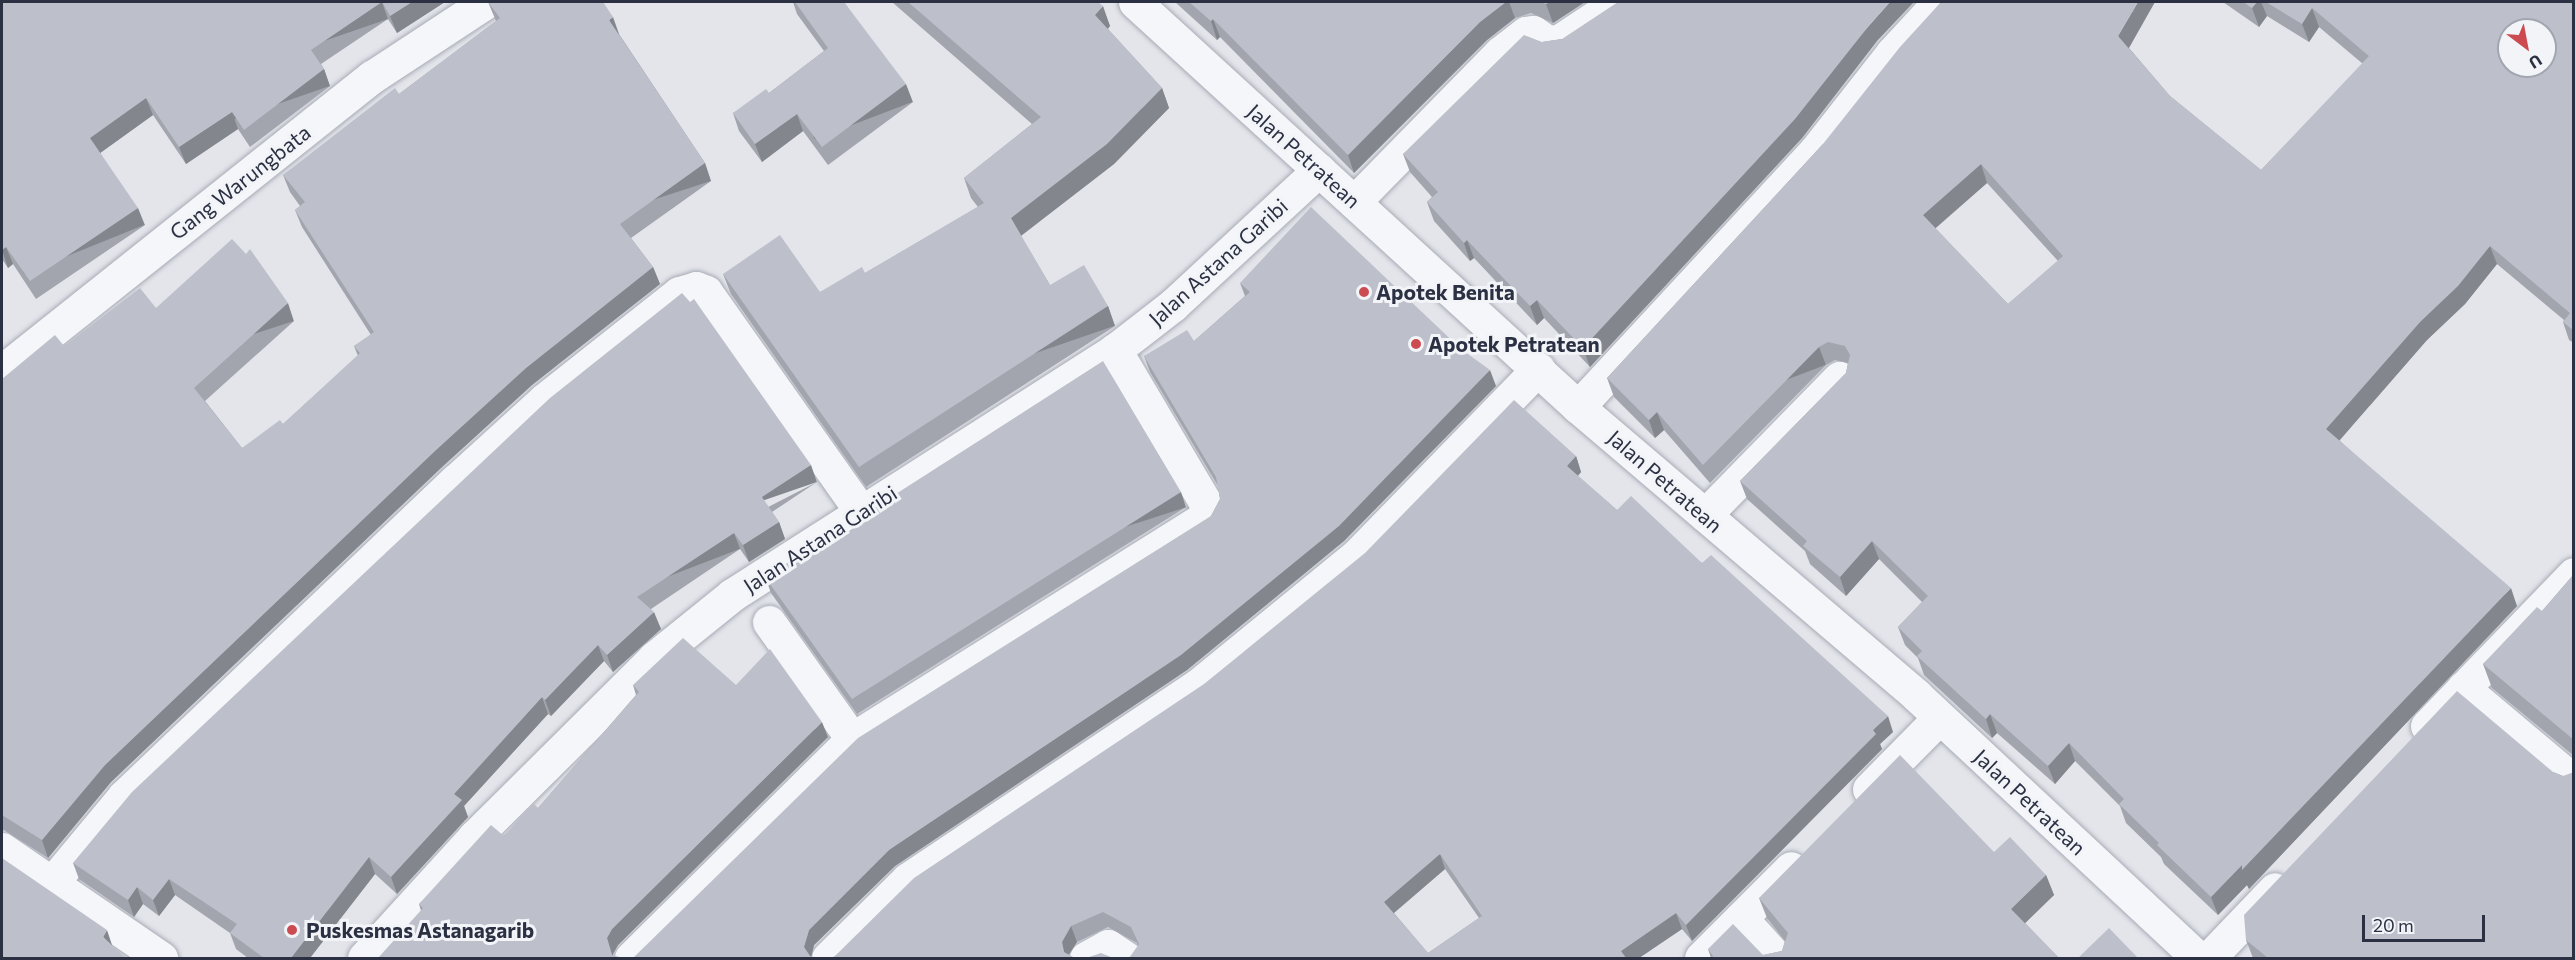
<!DOCTYPE html>
<style>
body{margin:0}
#map{position:relative;width:2575px;height:960px;overflow:hidden;background:#e3e5eb;font-family:Commissioner,sans-serif}
div>[style]{position:absolute}
.roads{filter:drop-shadow(0 0 2px #a8abb5) drop-shadow(0 0 2px #a8abb5)}
.street>*{height:33px;margin:-16.5px;padding:0 16.5px;transform-origin:16.5px;border-radius:16.5px;background:#f5f6f9}
.wall>*{inset:0;background:#a3a5ae}
.shaded-wall>*{inset:0;background:#84868d;transform-origin:0 0}
.building>*{inset:0;background:#bdc0ca}
.dots>*{width:16px;height:16px;translate:-50% -50%;box-sizing:border-box;border:3px solid #f2f4f8;border-radius:50%}
span{translate:-50% -50%;white-space:nowrap;text-align:center;line-height:1.15;-webkit-text-stroke:6px #f2f4f8;paint-order:stroke}
.street-label{font-size:21px;color:#2b3143}
.poi-label{font-size:21px;color:#2b3143;font-weight:700}
.left{translate:0 -50%;text-align:left}
.frame{position:absolute;inset:0;border:3px solid #2b3143;pointer-events:none}
.north{position:absolute;left:2497px;top:18px;width:60px;height:60px;box-sizing:border-box;background:#f2f4f8;border:2px solid #a2a6b0;border-radius:50%;rotate:148deg;font-size:16px;font-weight:700;line-height:24px;text-align:center;color:#2b3143}
.north::after{content:'';display:block;margin:auto;width:21px;height:27px;background:#cc4b50;clip-path:polygon(50% 0,100% 100%,50% 72%,0 100%)}
.scale{position:absolute;left:2362px;top:915px;width:123px;height:27px;box-sizing:border-box;border:3px solid #2b3143;border-top:0;padding-left:8px;font-size:18px;line-height:21px;white-space:nowrap;color:#2b3143;-webkit-text-stroke:4px #f2f4f8;paint-order:stroke}
</style>
<div id="map">
<div class="roads">
<div class="street">
<i style="left:1135px;top:2px;width:600px;rotate:42.43deg"></i>
<i style="left:1578px;top:407px;width:444px;rotate:40.4deg"></i>
<i style="left:1916px;top:695px;width:386px;rotate:43deg"></i>
<i style="left:1354px;top:202px;width:209px;rotate:-45.6deg"></i>
<i style="left:1500px;top:53px;width:33px;rotate:-38deg"></i>
<i style="left:1526px;top:33px;width:7px;rotate:-8deg"></i>
<i style="left:1533px;top:32px;width:18px;rotate:34deg"></i>
<i style="left:1548px;top:42px;width:11px;rotate:-5deg"></i>
<i style="left:1559px;top:41px;width:71px;rotate:-33.5deg"></i>
<i style="left:2px;top:371px;width:473px;rotate:-38.5deg"></i>
<i style="left:372px;top:77px;width:136px;rotate:-33.3deg"></i>
<i style="left:1578px;top:407px;width:350px;rotate:-47.2deg"></i>
<i style="left:1816px;top:150px;width:123px;rotate:-51.9deg"></i>
<i style="left:1892px;top:53px;width:69px;rotate:-47.3deg"></i>
<i style="left:1705px;top:515px;width:192px;rotate:-45.6deg"></i>
<i style="left:769px;top:622px;width:143px;rotate:54.6deg"></i>
<i style="left:2463px;top:688px;width:145px;rotate:40deg"></i>
<i style="left:2427px;top:726px;width:211px;rotate:-46deg"></i>
<i style="left:1869px;top:789px;width:100px;rotate:-45.4deg"></i>
<i style="left:2px;top:849px;width:193px;rotate:34.4deg"></i>
<i style="left:51px;top:884px;width:114px;rotate:-50.3deg"></i>
<i style="left:124px;top:796px;width:457px;rotate:-43.6deg"></i>
<i style="left:455px;top:481px;width:120px;rotate:-42.3deg"></i>
<i style="left:544px;top:400px;width:172px;rotate:-38.4deg"></i>
<i style="left:679px;top:293px;width:18px;rotate:-16deg"></i>
<i style="left:696px;top:288px;width:11px;rotate:22deg"></i>
<i style="left:706px;top:292px;width:269px;rotate:54.8deg"></i>
<i style="left:1741px;top:918px;width:54px;rotate:48deg"></i>
<i style="left:364px;top:958px;width:164px;rotate:-47.7deg"></i>
<i style="left:474px;top:837px;width:254px;rotate:-44.8deg"></i>
<i style="left:654px;top:658px;width:100px;rotate:-38.9deg"></i>
<i style="left:732px;top:595px;width:455px;rotate:-32.6deg"></i>
<i style="left:1115px;top:350px;width:73px;rotate:-37.8deg"></i>
<i style="left:1173px;top:305px;width:199px;rotate:-42.8deg"></i>
<i style="left:631px;top:958px;width:311px;rotate:-44.7deg"></i>
<i style="left:852px;top:739px;width:419px;rotate:-32.1deg"></i>
<i style="left:1207px;top:516px;width:14px;rotate:-98deg"></i>
<i style="left:1205px;top:502px;width:177px;rotate:-120.6deg"></i>
<i style="left:828px;top:958px;width:112px;rotate:-44.6deg"></i>
<i style="left:908px;top:879px;width:349px;rotate:-33.8deg"></i>
<i style="left:1198px;top:685px;width:205px;rotate:-39.3deg"></i>
<i style="left:1357px;top:555px;width:260px;rotate:-45.8deg"></i>
<i style="left:1086px;top:958px;width:25px;rotate:-29deg"></i>
<i style="left:1108px;top:946px;width:22px;rotate:34deg"></i>
<i style="left:1701px;top:958px;width:127px;rotate:-45deg"></i>
<i style="left:2209px;top:958px;width:95px;rotate:-46.3deg"></i>
</div>
</div>
<div class="wall">
<i style="clip-path:polygon(2px 2px,445px 2px,397px 33px,388px 19px,321px 64px,324px 69px,330px 86px,250px 147px,238px 129px,186px 164px,153px 115px,100px 153px,145px 225px,36px 299px,13px 264px,8px 268px,2px 259px)"></i>
<i style="clip-path:polygon(488px 2px,619px 34px,705px 163px,711px 181px,631px 238px,653px 267px,660px 284px,532px 385px,442px 467px,111px 782px,48px 858px,4px 830px,2px 831px,2px 379px,64px 346px,156px 308px,294px 321px,205px 401px,242px 448px,283px 424px,358px 356px,354px 346px,371px 335px,302px 227px,295px 210px,300px 206px,290px 192px,283px 175px,399px 94px,496px 21px)"></i>
<i style="clip-path:polygon(793px 2px,844px 2px,913px 102px,828px 165px,803px 131px,762px 162px,739px 131px,733px 113px,769px 93px,824px 51px,797px 14px)"></i>
<i style="clip-path:polygon(892px 2px,1098px 2px,1110px 26px,1108px 29px,1162px 88px,1169px 108px,1114px 164px,1021px 236px,1050px 285px,1108px 306px,1115px 326px,866px 487px,731px 294px,723px 274px,820px 292px,865px 273px,978px 207px,971px 198px,964px 178px,1032px 124px)"></i>
<i style="clip-path:polygon(1175px 2px,1585px 2px,1553px 23px,1531px 13px,1515px 18px,1487px 40px,1354px 173px,1220px 37px,1217px 40px)"></i>
<i style="clip-path:polygon(evenodd,2223px 2px,2574px 2px,2574px 343px,2569px 340px,2563px 322px,2564px 320px,2497px 264px,2465px 304px,2427px 340px,2339px 440px,2517px 606px,2249px 889px,2247px 885px,2218px 915px,2164px 864px,2161px 857px,2126px 823px,2120px 806px,2075px 761px,2055px 784px,1997px 733px,1992px 738px,1924px 675px,1918px 658px,1905px 645px,1898px 627px,1922px 602px,1879px 559px,1846px 596px,1810px 564px,1805px 551px,1747px 499px,1740px 481px,1846px 373px,1848px 363px,1835px 360px,1826px 365px,1710px 483px,1664px 430px,1655px 438px,1614px 397px,1607px 378px,1823px 144px,2129px 48px,2170px 96px,2261px 170px,2363px 64px,2319px 27px,2309px 42px,2267px 16px,2259px 27px,2223px 2px,1987px 183px,2058px 261px,2008px 304px,1935px 228px,1987px 183px)"></i>
<i style="clip-path:polygon(1562px 39px,1877px 41px,1802px 138px,1590px 367px,1544px 318px,1537px 325px,1474px 258px,1470px 261px,1434px 221px,1427px 202px,1432px 197px,1410px 172px,1403px 154px,1542px 42px)"></i>
<i style="clip-path:polygon(1240px 283px,1496px 386px,1344px 541px,1187px 670px,895px 866px,814px 945px,811px 957px,633px 958px,1211px 516px,1220px 499px,1218px 486px,1150px 372px,1144px 356px,1194px 341px,1245px 296px)"></i>
<i style="clip-path:polygon(evenodd,1576px 456px,1581px 472px,1578px 476px,1617px 510px,1702px 563px,1893px 732px,1880px 744px,1882px 749px,1692px 941px,1682px 929px,1639px 958px,1138px 946px,1137px 943px,1108px 927px,1077px 942px,1069px 955px,835px 956px,1576px 456px,1445px 869px,1479px 918px,1428px 953px,1394px 913px,1445px 869px)"></i>
<i style="clip-path:polygon(817px 482px,772px 512px,779px 522px,785px 539px,749px 562px,740px 549px,651px 609px,661px 629px,613px 672px,604px 661px,551px 716px,548px 714px,464px 806px,468px 817px,397px 894px,375px 874px,310px 958px,248px 958px,236px 949px,230px 933px,175px 895px,159px 916px,143px 904px,134px 917px,79px 879px,73px 863px)"></i>
<i style="clip-path:polygon(1186px 507px,857px 714px,771px 593px,765px 577px,823px 549px,876px 513px,874px 508px)"></i>
<i style="clip-path:polygon(2574px 574px,2574px 756px,2492px 688px,2483px 664px,2542px 611px)"></i>
<i style="clip-path:polygon(633px 685px,736px 685px,828px 737px,618px 945px,613px 954px,613px 956px,421px 911px,419px 904px,538px 808px,636px 695px)"></i>
<i style="clip-path:polygon(2553px 772px,2563px 776px,2574px 958px,2253px 958px,2246px 940px)"></i>
<i style="clip-path:polygon(1994px 852px,2046px 875px,2054px 895px,2025px 923px,2059px 958px,1711px 958px,1708px 949px,1763px 955px,1782px 951px,1785px 941px,1767px 918px,1759px 898px)"></i>
</div>
<div class="shaded-wall">
<i style="left:382px;top:2px;width:18px;height:86px;rotate:71deg"></i>
<i style="clip-path:polygon(412px 2px,445px 2px,397px 33px,390px 16px)"></i>
<i style="clip-path:polygon(1506px 2px,1509px 2px,1515px 18px,1487px 40px,1354px 173px,1348px 155px,1480px 22px)"></i>
<i style="clip-path:polygon(1550px 2px,1585px 2px,1553px 23px,1546px 4px)"></i>
<i style="clip-path:polygon(1890px 2px,1914px 2px,1877px 41px,1802px 138px,1590px 367px,1583px 348px)"></i>
<i style="clip-path:polygon(2138px 2px,2155px 2px,2125px 55px,2118px 36px)"></i>
<i style="clip-path:polygon(2257px 2px,2261px 2px,2267px 16px,2259px 27px,2252px 8px)"></i>
<i style="clip-path:polygon(1103px 6px,1110px 26px,1102px 35px,1095px 15px)"></i>
<i style="clip-path:polygon(2312px 8px,2319px 27px,2309px 42px,2302px 24px)"></i>
<i style="clip-path:polygon(613px 17px,619px 34px,615px 37px,609px 20px)"></i>
<i style="clip-path:polygon(1213px 19px,1220px 37px,1217px 40px,1211px 21px)"></i>
<i style="left:324px;top:69px;width:18px;height:101px;rotate:71deg"></i>
<i style="left:906px;top:84px;width:19px;height:105px;rotate:69deg"></i>
<i style="clip-path:polygon(1162px 88px,1169px 108px,1114px 164px,1018px 238px,1011px 218px)"></i>
<i style="clip-path:polygon(146px 98px,153px 115px,96px 156px,90px 138px)"></i>
<i style="clip-path:polygon(232px 112px,238px 129px,186px 164px,179px 147px)"></i>
<i style="clip-path:polygon(797px 114px,803px 131px,762px 162px,755px 144px)"></i>
<i style="left:705px;top:163px;width:19px;height:105px;rotate:72deg"></i>
<i style="clip-path:polygon(1981px 164px,1987px 183px,1929px 234px,1923px 215px)"></i>
<i style="left:138px;top:208px;width:18px;height:130px;rotate:68deg"></i>
<i style="clip-path:polygon(1467px 240px,1474px 258px,1470px 261px,1464px 243px)"></i>
<i style="clip-path:polygon(2490px 246px,2497px 264px,2465px 304px,2427px 340px,2333px 448px,2326px 429px,2420px 322px)"></i>
<i style="clip-path:polygon(6px 247px,13px 264px,8px 268px,2px 250px)"></i>
<i style="clip-path:polygon(653px 267px,660px 284px,532px 385px,442px 467px,111px 782px,48px 858px,42px 840px,105px 765px,436px 450px,526px 368px)"></i>
<i style="clip-path:polygon(1537px 300px,1544px 318px,1537px 325px,1530px 306px)"></i>
<i style="left:288px;top:303px;width:19px;height:127px;rotate:72deg"></i>
<i style="left:1108px;top:306px;width:21px;height:297px;rotate:71deg"></i>
<i style="left:1819px;top:347px;width:19px;height:165px;rotate:69deg"></i>
<i style="clip-path:polygon(1490px 370px,1496px 386px,1344px 541px,1187px 670px,895px 866px,814px 945px,811px 958px,804px 947px,809px 930px,889px 850px)"></i>
<i style="clip-path:polygon(1657px 412px,1664px 430px,1655px 438px,1649px 420px)"></i>
<i style="clip-path:polygon(1576px 456px,1581px 472px,1573px 481px,1567px 466px)"></i>
<i style="left:811px;top:465px;width:18px;height:59px;rotate:71deg"></i>
<i style="left:1181px;top:492px;width:16px;height:389px;rotate:72deg"></i>
<i style="clip-path:polygon(779px 522px,785px 539px,749px 562px,743px 545px)"></i>
<i style="left:734px;top:533px;width:17px;height:116px;rotate:69deg"></i>
<i style="clip-path:polygon(1872px 541px,1879px 559px,1846px 596px,1840px 577px)"></i>
<i style="clip-path:polygon(2511px 588px,2517px 606px,2249px 889px,2247px 885px,2218px 915px,2211px 897px)"></i>
<i style="clip-path:polygon(654px 612px,661px 629px,613px 672px,607px 655px)"></i>
<i style="clip-path:polygon(598px 645px,604px 661px,551px 716px,545px 700px)"></i>
<i style="clip-path:polygon(542px 697px,548px 714px,464px 806px,468px 817px,397px 894px,391px 877px,454px 794px)"></i>
<i style="clip-path:polygon(1990px 714px,1997px 733px,1992px 738px,1986px 719px)"></i>
<i style="clip-path:polygon(1888px 716px,1893px 732px,1880px 744px,1882px 749px,1692px 941px,1686px 925px,1873px 730px)"></i>
<i style="clip-path:polygon(822px 722px,828px 737px,618px 945px,613px 954px,614px 958px,613px 958px,607px 938px,612px 929px)"></i>
<i style="clip-path:polygon(2069px 743px,2075px 761px,2055px 784px,2048px 766px)"></i>
<i style="clip-path:polygon(1440px 854px,1445px 869px,1389px 917px,1384px 902px)"></i>
<i style="clip-path:polygon(369px 857px,375px 874px,310px 958px,291px 958px)"></i>
<i style="clip-path:polygon(2046px 875px,2054px 895px,2018px 930px,2011px 909px)"></i>
<i style="clip-path:polygon(169px 879px,175px 895px,159px 916px,153px 900px)"></i>
<i style="clip-path:polygon(137px 887px,143px 904px,134px 917px,128px 900px)"></i>
<i style="clip-path:polygon(1676px 913px,1682px 929px,1639px 958px,1624px 958px,1621px 951px)"></i>
<i style="clip-path:polygon(1071px 926px,1077px 942px,1067px 957px,1064px 952px,1062px 942px)"></i>
<i style="clip-path:polygon(107px 930px,113px 948px,103px 937px)"></i>
</div>
<div class="building">
<i style="clip-path:polygon(2px 2px,412px 2px,390px 16px,382px 2px,311px 50px,324px 69px,244px 130px,232px 112px,179px 147px,146px 98px,90px 138px,138px 208px,30px 281px,6px 247px,2px 250px)"></i>
<i style="clip-path:polygon(488px 2px,603px 2px,613px 17px,609px 20px,705px 163px,620px 224px,653px 267px,526px 368px,436px 450px,105px 765px,42px 840px,2px 815px,2px 379px,55px 335px,64px 346px,140px 288px,156px 308px,232px 239px,246px 254px,250px 249px,288px 303px,194px 388px,242px 448px,280px 420px,283px 424px,360px 353px,354px 346px,374px 332px,295px 210px,305px 202px,283px 175px,395px 88px,399px 94px,500px 18px)"></i>
<i style="clip-path:polygon(795px 2px,844px 2px,906px 84px,822px 147px,797px 114px,755px 144px,733px 113px,766px 89px,769px 93px,828px 48px)"></i>
<i style="clip-path:polygon(908px 2px,1098px 2px,1103px 6px,1095px 15px,1162px 88px,1107px 144px,1011px 218px,1050px 285px,1084px 265px,1108px 306px,859px 467px,723px 274px,780px 235px,820px 292px,862px 267px,865px 273px,984px 203px,964px 178px,1041px 117px)"></i>
<i style="clip-path:polygon(1189px 2px,1506px 2px,1480px 22px,1348px 155px,1213px 19px,1211px 21px)"></i>
<i style="clip-path:polygon(1540px 2px,1550px 2px,1546px 4px)"></i>
<i style="clip-path:polygon(1618px 2px,1890px 2px,1871px 23px,1795px 119px,1583px 348px,1537px 300px,1530px 306px,1467px 240px,1464px 243px,1427px 202px,1438px 192px,1403px 154px,1524px 35px,1542px 42px,1562px 39px)"></i>
<i style="clip-path:polygon(evenodd,1941px 2px,2138px 2px,2118px 36px,2170px 96px,2261px 170px,2369px 56px,2312px 8px,2302px 24px,2266px 2px,2574px 2px,2574px 331px,2563px 322px,2570px 313px,2490px 246px,2458px 286px,2420px 322px,2326px 429px,2511px 588px,2242px 870px,2242px 865px,2211px 897px,2157px 845px,2159px 843px,2119px 804px,2124px 799px,2069px 743px,2048px 766px,1990px 714px,1986px 719px,1917px 656px,1922px 651px,1898px 627px,1928px 596px,1872px 541px,1840px 577px,1803px 546px,1807px 541px,1740px 481px,1846px 373px,1850px 355px,1845px 346px,1828px 342px,1819px 347px,1703px 465px,1657px 412px,1649px 420px,1607px 378px,1823px 144px,1900px 47px,1941px 2px,2509px 30px,2545px 30px,2545px 66px,2509px 66px,2509px 30px,1941px 2px,1981px 164px,2063px 256px,2008px 304px,1923px 215px,1981px 164px)"></i>
<i style="clip-path:polygon(2243px 2px,2257px 2px,2252px 8px)"></i>
<i style="clip-path:polygon(1311px 207px,1461px 349px,1490px 370px,1339px 526px,1181px 655px,889px 850px,809px 930px,804px 947px,810px 956px,818px 958px,633px 958px,858px 738px,1211px 516px,1220px 499px,1216px 477px,1144px 356px,1187px 330px,1194px 341px,1250px 292px,1240px 283px)"></i>
<i style="clip-path:polygon(682px 293px,690px 302px,694px 299px,811px 465px,762px 497px,779px 522px,743px 545px,734px 533px,637px 597px,654px 612px,607px 655px,598px 645px,545px 700px,542px 697px,454px 794px,462px 800px,391px 877px,369px 857px,291px 958px,264px 958px,230px 933px,237px 924px,169px 879px,153px 900px,137px 887px,128px 900px,73px 863px,132px 792px,550px 398px)"></i>
<i style="clip-path:polygon(1103px 361px,1181px 492px,852px 699px,765px 577px,800px 555px,802px 560px,823px 549px,877px 512px,874px 508px)"></i>
<i style="clip-path:polygon(evenodd,1514px 400px,1576px 456px,1567px 466px,1617px 510px,1631px 496px,1702px 563px,1711px 555px,1888px 716px,1873px 730px,1876px 734px,1686px 925px,1676px 913px,1621px 951px,1626px 958px,1129px 958px,1139px 944px,1131px 927px,1103px 912px,1071px 926px,1062px 942px,1064px 952px,1075px 958px,831px 958px,835px 956px,914px 878px,1204px 684px,1365px 553px,1514px 400px,1440px 854px,1482px 916px,1428px 953px,1384px 902px,1440px 854px)"></i>
<i style="clip-path:polygon(2574px 574px,2574px 740px,2483px 664px,2537px 607px,2542px 611px)"></i>
<i style="clip-path:polygon(683px 638px,736px 685px,770px 649px,822px 722px,612px 929px,607px 938px,612px 955px,623px 958px,378px 958px,423px 908px,419px 904px,491px 825px,504px 836px,533px 803px,538px 808px,639px 692px,633px 685px)"></i>
<i style="clip-path:polygon(2457px 691px,2553px 772px,2563px 776px,2574px 772px,2574px 958px,2268px 958px,2246px 940px,2244px 915px)"></i>
<i style="clip-path:polygon(1900px 755px,1994px 852px,2010px 837px,2046px 875px,2011px 909px,2059px 958px,1711px 958px,1713px 956px,1708px 949px,1733px 924px,1763px 955px,1782px 951px,1788px 933px,1759px 898px)"></i>
<i style="clip-path:polygon(2px 858px,107px 930px,103px 937px,126px 958px,2px 958px)"></i>
<i style="clip-path:polygon(2109px 928px,2138px 958px,2078px 958px)"></i>
<i style="clip-path:polygon(1101px 953px,1113px 958px,1086px 958px)"></i>
</div>
<div class="dots">
<i style="left:1364px;top:292px;background:#cc4b50"></i>
<i style="left:1416px;top:344px;background:#cc4b50"></i>
<i style="left:292px;top:930px;background:#cc4b50"></i>
</div>
<div class="street-label">
<span style="left:1304px;top:156px;rotate:42deg">Jalan Petratean</span>
<span style="left:240px;top:182px;rotate:-38deg">Gang Warungbata</span>
<span style="left:1218px;top:262px;rotate:-42deg">Jalan Astana Garibi</span>
<span style="left:1665px;top:481px;rotate:41deg">Jalan Petratean</span>
<span style="left:820px;top:539px;rotate:-33deg">Jalan Astana Garibi</span>
<span style="left:2030px;top:802px;rotate:43deg">Jalan Petratean</span>
</div>
<div class="poi-label">
<span class="left" style="left:1376px;top:292px">Apotek Benita</span>
<span class="left" style="left:1428px;top:344px">Apotek Petratean</span>
<span class="left" style="left:306px;top:930px">Puskesmas Astanagarib</span>
</div>
<div class="frame"></div>
<div class="north">U</div>
<div class="scale">20 m</div>
</div>
